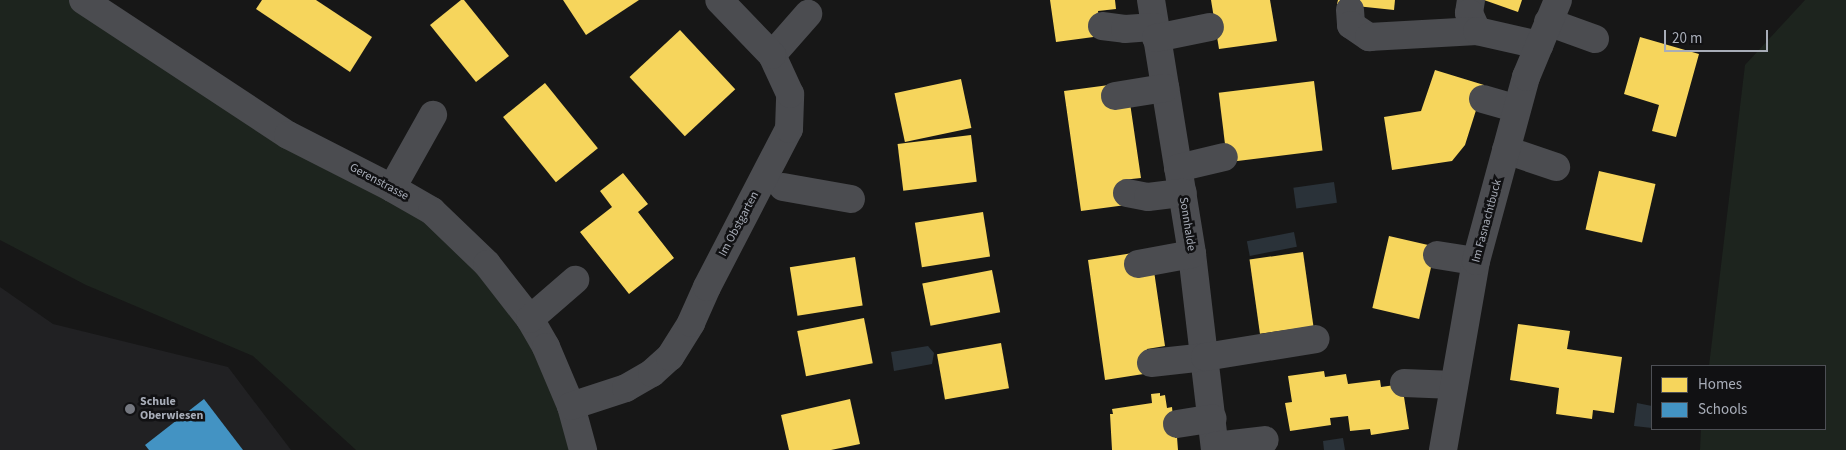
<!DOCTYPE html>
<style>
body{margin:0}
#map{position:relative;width:1846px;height:450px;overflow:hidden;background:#171717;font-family:"Source Sans 3",sans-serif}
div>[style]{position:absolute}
.built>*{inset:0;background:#212123}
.green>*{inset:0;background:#1d241e}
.water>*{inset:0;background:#2a3239;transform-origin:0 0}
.homes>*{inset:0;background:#f6d55c;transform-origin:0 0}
.schools>*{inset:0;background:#4393c3}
.minor>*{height:28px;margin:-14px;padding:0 14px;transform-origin:14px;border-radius:14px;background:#4b4c50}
.dots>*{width:14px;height:14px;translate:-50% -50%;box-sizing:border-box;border:2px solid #111113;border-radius:50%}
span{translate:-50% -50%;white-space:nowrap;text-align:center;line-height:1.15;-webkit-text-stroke:5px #111113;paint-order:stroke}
.street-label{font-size:12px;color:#a8adb8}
.poi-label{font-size:12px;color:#a8adb8;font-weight:700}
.left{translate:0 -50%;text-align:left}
.legend{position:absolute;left:1651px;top:365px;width:175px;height:65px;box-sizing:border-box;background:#111113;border:1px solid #4d4f55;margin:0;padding:6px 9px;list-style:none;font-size:15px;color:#a8adb8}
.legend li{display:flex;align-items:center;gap:10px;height:25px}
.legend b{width:25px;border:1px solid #4d4f55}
.scale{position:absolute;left:1664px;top:30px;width:104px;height:22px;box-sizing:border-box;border:2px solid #a8adb8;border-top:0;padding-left:6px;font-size:15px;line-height:18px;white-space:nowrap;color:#a8adb8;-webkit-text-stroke:4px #111113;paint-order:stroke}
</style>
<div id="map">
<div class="built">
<i style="clip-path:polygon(0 287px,53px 324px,228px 367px,291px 450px,0 450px)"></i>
</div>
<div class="green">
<i style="clip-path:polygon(0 0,83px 0,392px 188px,509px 290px,583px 450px,356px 450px,253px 356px,86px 285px,0 240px)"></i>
<i style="clip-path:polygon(1805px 0,1846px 0,1846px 450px,1700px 450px,1701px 429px,1825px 429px,1825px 366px,1709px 366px,1745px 65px)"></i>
</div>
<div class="water">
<i style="left:1334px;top:182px;width:21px;height:41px;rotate:82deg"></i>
<i style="left:1294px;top:232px;width:15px;height:48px;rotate:79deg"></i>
<i style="clip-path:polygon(928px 346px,934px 353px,932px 364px,894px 371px,891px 352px)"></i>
<i style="clip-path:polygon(1637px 403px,1652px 406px,1652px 428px,1634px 426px)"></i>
<i style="clip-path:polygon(1343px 438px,1345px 450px,1324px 450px,1323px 441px)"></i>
</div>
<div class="homes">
<i style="clip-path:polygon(262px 0,316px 0,372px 37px,350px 72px,256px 9px)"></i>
<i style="clip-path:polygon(461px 0,464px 0,509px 56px,476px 82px,430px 25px)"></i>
<i style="clip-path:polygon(563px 0,639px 0,586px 35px)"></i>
<i style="clip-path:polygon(1050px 0,1115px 0,1116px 9px,1098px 11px,1101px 36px,1056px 42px)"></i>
<i style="clip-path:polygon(1211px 0,1270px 0,1277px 41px,1219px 49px)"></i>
<i style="clip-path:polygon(1338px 0,1395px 0,1394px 10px,1337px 4px)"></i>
<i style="clip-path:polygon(1484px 0,1522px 0,1518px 12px)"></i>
<i style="left:680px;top:30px;width:81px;height:69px;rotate:47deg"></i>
<i style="clip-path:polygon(1640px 37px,1699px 54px,1676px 137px,1652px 131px,1659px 105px,1624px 94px)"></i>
<i style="clip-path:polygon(1435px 70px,1484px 85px,1465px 145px,1452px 161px,1392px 170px,1384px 117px,1421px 111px)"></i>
<i style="left:961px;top:79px;width:50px;height:68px;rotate:78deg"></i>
<i style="left:1314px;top:81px;width:70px;height:96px;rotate:83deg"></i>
<i style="left:545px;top:83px;width:84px;height:54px;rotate:51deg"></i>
<i style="clip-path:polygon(1109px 85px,1130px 103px,1141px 178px,1122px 180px,1126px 205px,1081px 211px,1064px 91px)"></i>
<i style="left:971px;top:135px;width:47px;height:74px;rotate:83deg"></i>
<i style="left:1599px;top:171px;width:58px;height:60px;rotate:13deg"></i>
<i style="clip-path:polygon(623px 173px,648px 204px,638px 212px,674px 258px,629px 294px,580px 232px,612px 207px,600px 191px)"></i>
<i style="left:983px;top:212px;width:45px;height:69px;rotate:81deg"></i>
<i style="left:1389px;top:236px;width:48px;height:74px;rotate:13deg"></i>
<i style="left:1303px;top:252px;width:75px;height:54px;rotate:82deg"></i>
<i style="clip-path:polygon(1133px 253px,1154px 271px,1165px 346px,1147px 349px,1150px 373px,1105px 380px,1088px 260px)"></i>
<i style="left:855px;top:257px;width:49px;height:66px;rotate:81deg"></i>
<i style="left:992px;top:270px;width:43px;height:71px;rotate:79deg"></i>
<i style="left:864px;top:318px;width:46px;height:68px;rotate:79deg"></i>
<i style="clip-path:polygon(1518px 324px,1570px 331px,1567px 349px,1622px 357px,1614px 413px,1593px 410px,1592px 419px,1556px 414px,1559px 388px,1510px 380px)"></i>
<i style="left:1001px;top:343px;width:46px;height:65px;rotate:80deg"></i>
<i style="clip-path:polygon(1324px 371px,1325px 377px,1346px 374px,1348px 384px,1380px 380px,1381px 387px,1402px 384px,1409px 429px,1371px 435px,1370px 429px,1350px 431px,1348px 416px,1330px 418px,1331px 425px,1290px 431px,1285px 403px,1292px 402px,1288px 376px)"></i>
<i style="clip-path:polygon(1160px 393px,1160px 396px,1165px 395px,1167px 408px,1172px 407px,1175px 438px,1177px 437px,1178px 450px,1112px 450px,1110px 414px,1113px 414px,1112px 409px,1152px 403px,1151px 394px)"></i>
<i style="clip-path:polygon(850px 399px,860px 444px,831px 450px,789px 450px,781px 415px)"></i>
</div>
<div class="schools">
<i style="clip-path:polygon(204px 399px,243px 450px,149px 450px,145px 445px)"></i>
</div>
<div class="minor">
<i style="left:83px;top:0;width:245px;rotate:33.4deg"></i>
<i style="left:288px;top:135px;width:117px;rotate:27deg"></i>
<i style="left:392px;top:188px;width:46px;rotate:29.9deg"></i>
<i style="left:432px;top:211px;width:76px;rotate:43.9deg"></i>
<i style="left:487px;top:264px;width:70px;rotate:52deg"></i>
<i style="left:530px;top:319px;width:32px;rotate:60deg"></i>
<i style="left:546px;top:347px;width:64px;rotate:67deg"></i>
<i style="left:571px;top:406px;width:46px;rotate:74.7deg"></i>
<i style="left:1151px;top:0;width:257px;rotate:80.8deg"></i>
<i style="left:1192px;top:254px;width:197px;rotate:83.3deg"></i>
<i style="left:1471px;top:0;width:13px;rotate:99deg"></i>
<i style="left:1469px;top:13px;width:20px;rotate:66deg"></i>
<i style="left:1350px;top:10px;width:15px;rotate:86deg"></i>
<i style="left:1351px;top:25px;width:22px;rotate:34deg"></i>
<i style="left:1369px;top:37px;width:108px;rotate:-3.2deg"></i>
<i style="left:1477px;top:31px;width:64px;rotate:12.7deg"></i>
<i style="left:1548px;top:22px;width:50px;rotate:19.9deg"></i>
<i style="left:1102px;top:26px;width:23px;rotate:7deg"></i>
<i style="left:1125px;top:29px;width:30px;rotate:-4deg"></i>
<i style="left:1156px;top:38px;width:55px;rotate:-11.5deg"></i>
<i style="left:772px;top:55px;width:55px;rotate:-48.7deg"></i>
<i style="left:1115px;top:96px;width:51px;rotate:-9.1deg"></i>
<i style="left:1483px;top:99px;width:35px;rotate:16deg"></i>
<i style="left:1506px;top:150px;width:53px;rotate:18.8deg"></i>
<i style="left:1178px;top:168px;width:47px;rotate:-13.4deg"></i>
<i style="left:783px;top:187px;width:69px;rotate:10deg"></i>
<i style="left:392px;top:188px;width:84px;rotate:-60.7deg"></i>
<i style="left:1127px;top:193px;width:21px;rotate:11deg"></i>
<i style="left:1148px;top:197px;width:35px;rotate:-7deg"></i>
<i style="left:1437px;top:255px;width:39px;rotate:9deg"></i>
<i style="left:1138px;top:264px;width:55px;rotate:-10.5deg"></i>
<i style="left:530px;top:319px;width:60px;rotate:-40.9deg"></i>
<i style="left:1151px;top:363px;width:54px;rotate:-6.3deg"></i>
<i style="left:1205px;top:357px;width:112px;rotate:-9.2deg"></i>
<i style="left:1404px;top:383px;width:50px;rotate:2.3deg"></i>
<i style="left:571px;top:406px;width:58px;rotate:-18.1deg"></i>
<i style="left:626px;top:388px;width:30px;rotate:-30deg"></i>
<i style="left:652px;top:373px;width:24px;rotate:-42deg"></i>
<i style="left:670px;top:357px;width:40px;rotate:-58deg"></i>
<i style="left:691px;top:323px;width:39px;rotate:-66deg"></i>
<i style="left:707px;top:287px;width:178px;rotate:-62.6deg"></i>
<i style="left:789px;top:129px;width:35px;rotate:-88deg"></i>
<i style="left:790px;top:94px;width:43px;rotate:-114.8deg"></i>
<i style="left:772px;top:55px;width:76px;rotate:-133.9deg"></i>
<i style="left:1177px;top:424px;width:36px;rotate:-9deg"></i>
<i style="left:1215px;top:446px;width:50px;rotate:-6.8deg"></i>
<i style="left:1443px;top:450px;width:192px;rotate:-80.1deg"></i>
<i style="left:1476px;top:261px;width:191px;rotate:-74.8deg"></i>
<i style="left:1526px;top:77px;width:83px;rotate:-67.4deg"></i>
</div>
<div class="dots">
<i style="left:130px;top:409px;background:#757880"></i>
</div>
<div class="street-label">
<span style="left:379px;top:182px;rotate:28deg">Gerenstrasse</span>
<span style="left:1487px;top:221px;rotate:-75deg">Im Fasnachtbuck</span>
<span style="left:739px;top:224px;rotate:-62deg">Im Obstgarten</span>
<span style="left:1187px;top:224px;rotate:81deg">Sonnhalde</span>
</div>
<div class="poi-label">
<span class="left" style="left:140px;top:409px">Schule<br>Oberwiesen</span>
</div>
<ul class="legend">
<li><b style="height:14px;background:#f6d55c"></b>Homes</li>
<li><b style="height:14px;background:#4393c3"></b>Schools</li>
</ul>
<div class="scale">20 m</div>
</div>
